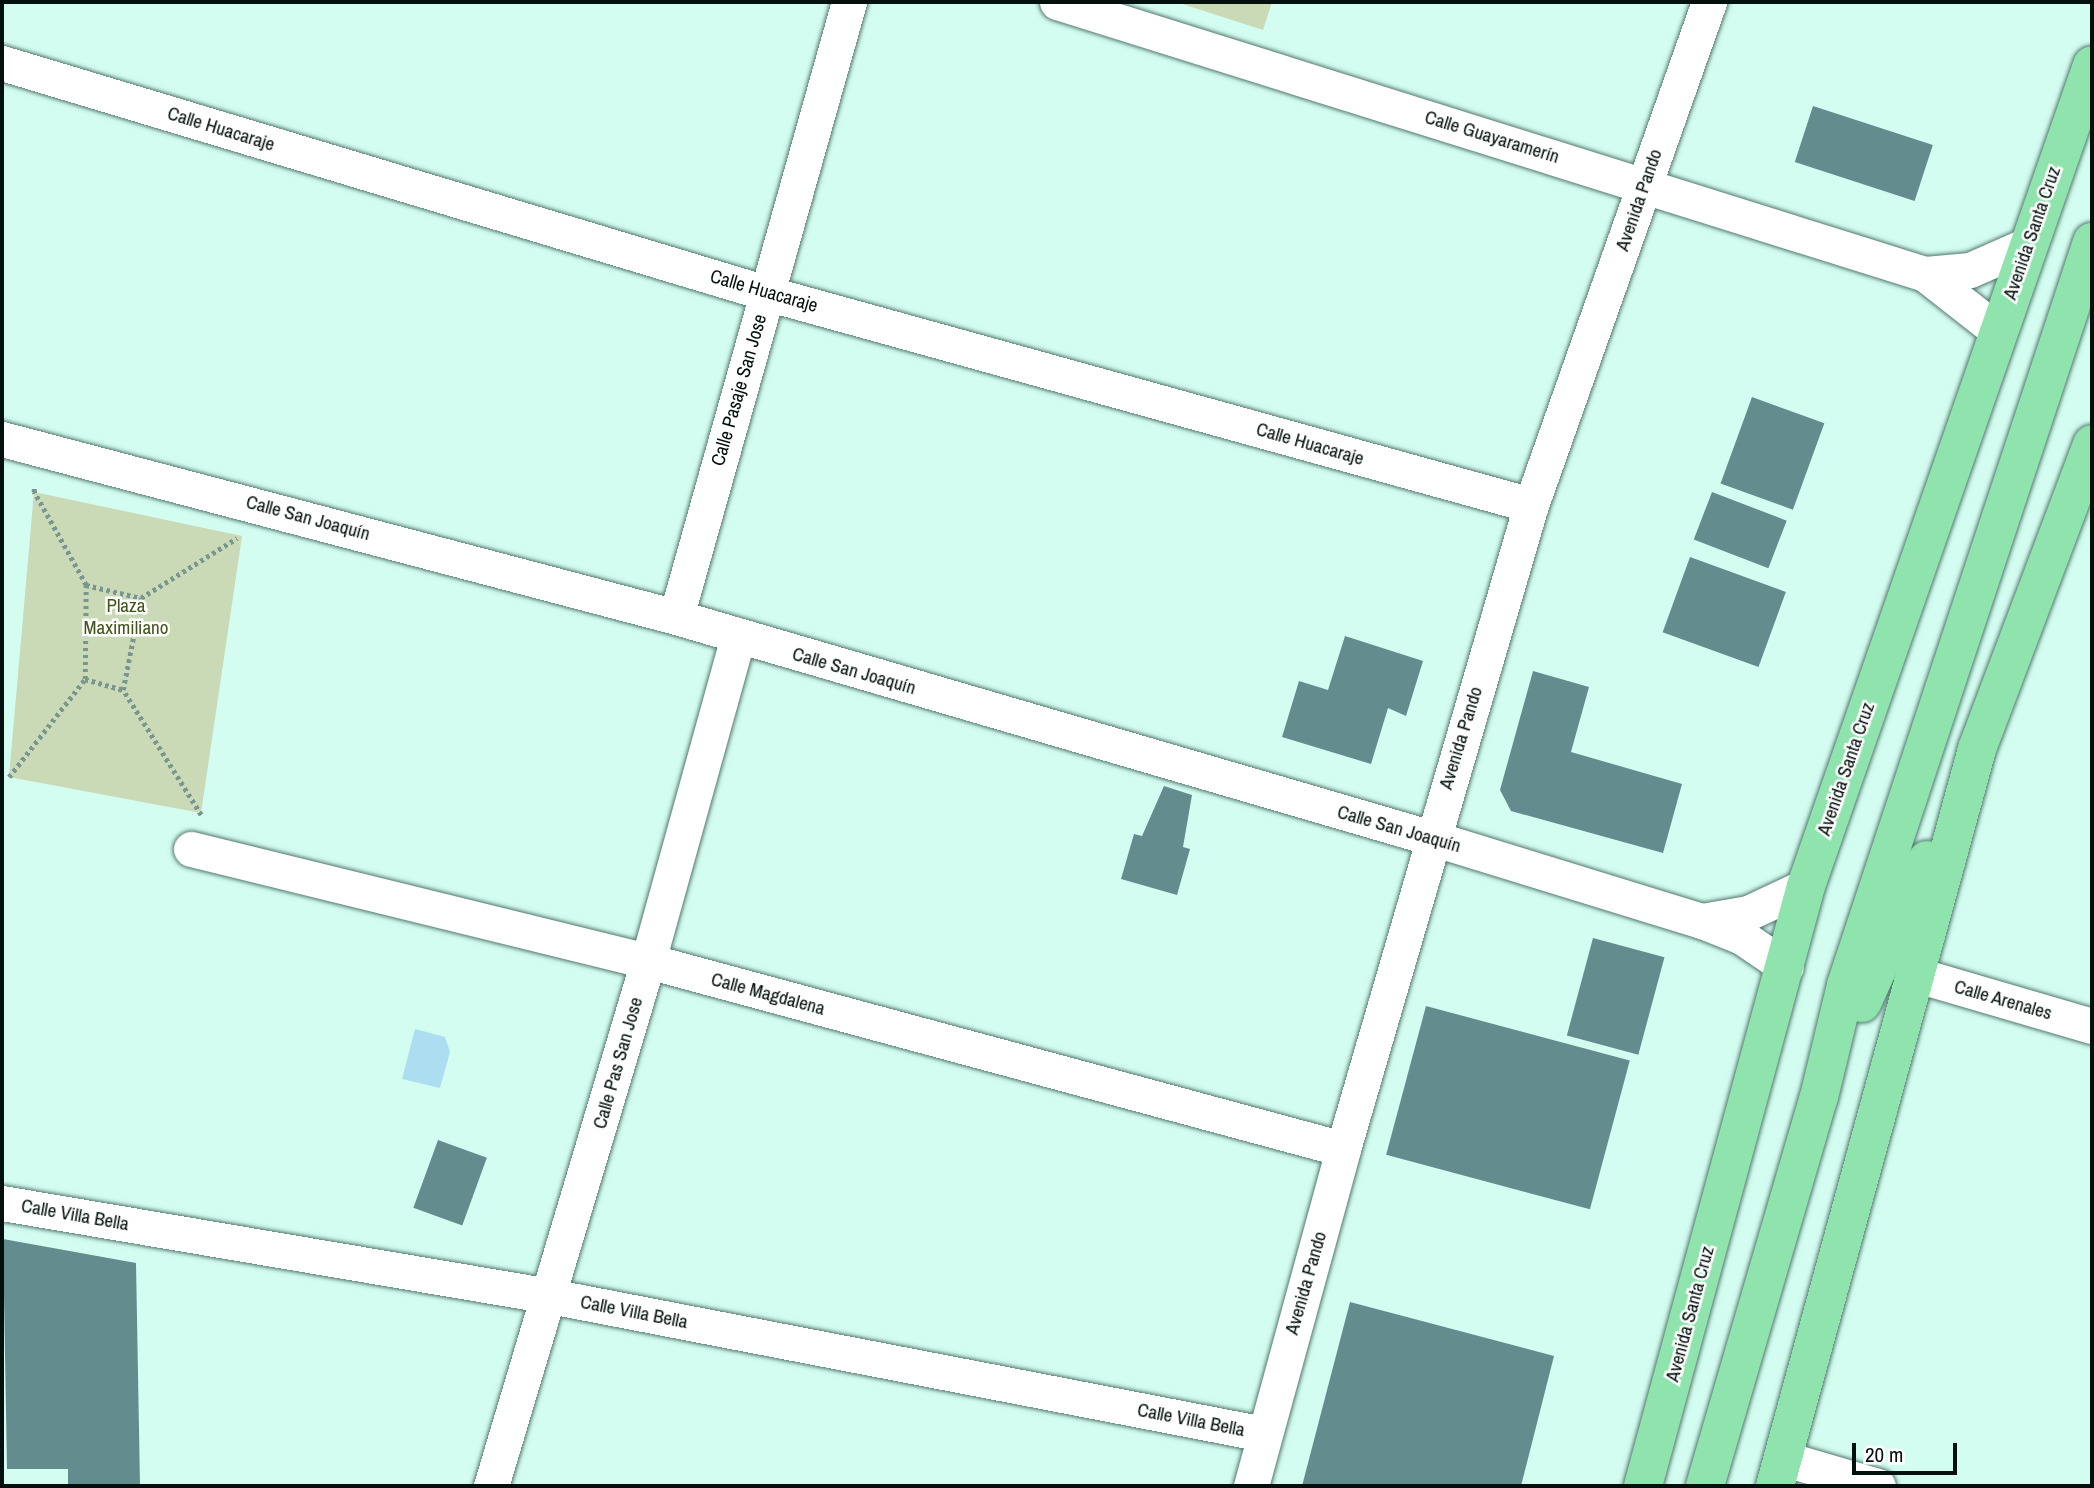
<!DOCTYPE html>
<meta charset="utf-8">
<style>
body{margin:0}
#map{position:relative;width:2094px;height:1488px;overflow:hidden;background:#d4fdf1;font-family:"Archivo Narrow",sans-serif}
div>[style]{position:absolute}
.green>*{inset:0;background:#cad9b6}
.water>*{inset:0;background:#adddf0}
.building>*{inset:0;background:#638c8e;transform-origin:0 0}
.path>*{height:4.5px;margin-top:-2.25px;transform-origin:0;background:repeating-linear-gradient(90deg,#7a978f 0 3.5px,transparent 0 7px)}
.roads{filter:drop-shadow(0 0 2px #53786e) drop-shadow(0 0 2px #53786e)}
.minor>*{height:35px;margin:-17.5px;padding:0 17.5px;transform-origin:17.5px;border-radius:17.5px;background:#fff}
.major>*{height:38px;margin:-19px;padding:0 19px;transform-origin:19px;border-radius:19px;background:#8fe3ad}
span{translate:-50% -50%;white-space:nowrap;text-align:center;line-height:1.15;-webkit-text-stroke:5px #fff;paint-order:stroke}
.street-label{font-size:19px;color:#03100d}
.park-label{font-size:19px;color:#40541b}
.frame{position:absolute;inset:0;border:4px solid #03100d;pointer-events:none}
.scale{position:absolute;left:1852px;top:1443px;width:105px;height:32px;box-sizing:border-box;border:4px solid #03100d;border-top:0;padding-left:9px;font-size:21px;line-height:24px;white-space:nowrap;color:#03100d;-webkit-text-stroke:5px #fff;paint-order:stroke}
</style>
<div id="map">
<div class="green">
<i style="clip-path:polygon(1176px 2px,1272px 2px,1263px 30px)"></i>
<i style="clip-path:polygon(34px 492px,242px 536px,201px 813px,9px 777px)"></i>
</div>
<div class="water">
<i style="clip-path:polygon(415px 1029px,445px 1037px,450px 1052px,440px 1088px,402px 1079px)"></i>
</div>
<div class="building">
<i style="left:1813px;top:106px;width:126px;height:59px;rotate:18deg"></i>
<i style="left:1752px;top:397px;width:77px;height:92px;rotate:20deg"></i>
<i style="left:1712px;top:492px;width:80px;height:51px;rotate:21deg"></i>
<i style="left:1690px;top:557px;width:102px;height:80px;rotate:20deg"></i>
<i style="clip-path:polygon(1345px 636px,1423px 661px,1406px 716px,1388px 708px,1371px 764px,1282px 737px,1299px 681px,1328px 690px)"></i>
<i style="clip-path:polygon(1533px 671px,1589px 687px,1571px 752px,1682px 784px,1663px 853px,1511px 811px,1500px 790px)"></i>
<i style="clip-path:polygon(1164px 786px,1192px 795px,1183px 847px,1190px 849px,1177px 895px,1121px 879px,1134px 834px,1142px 836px)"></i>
<i style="left:1593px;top:938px;width:74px;height:101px;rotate:15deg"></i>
<i style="left:1426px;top:1006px;width:211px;height:154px;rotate:15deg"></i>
<i style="left:438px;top:1140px;width:52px;height:72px;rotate:20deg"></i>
<i style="clip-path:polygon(3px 1239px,136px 1263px,140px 1485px,68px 1486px,68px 1469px,7px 1469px)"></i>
<i style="clip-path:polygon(1350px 1302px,1554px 1356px,1521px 1486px,1302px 1486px)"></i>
</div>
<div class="path">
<i style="left:86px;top:585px;width:57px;rotate:13.3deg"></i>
<i style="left:85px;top:679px;width:40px;rotate:16deg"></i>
<i style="left:9px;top:777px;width:124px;rotate:-52.2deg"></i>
<i style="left:85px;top:679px;width:94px;rotate:-89.4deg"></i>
<i style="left:86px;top:585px;width:107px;rotate:-119.2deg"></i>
<i style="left:34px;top:492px;width:7px;rotate:-90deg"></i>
<i style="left:201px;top:815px;width:147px;rotate:-122deg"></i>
<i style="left:123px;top:690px;width:94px;rotate:-78.9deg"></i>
<i style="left:141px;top:598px;width:113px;rotate:-32deg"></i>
</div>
<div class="roads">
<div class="minor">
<i style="left:1057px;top:2px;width:910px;rotate:17.4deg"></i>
<i style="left:1925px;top:274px;width:45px;rotate:-5.1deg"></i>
<i style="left:1970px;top:270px;width:62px;rotate:-23.7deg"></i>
<i style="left:2px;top:63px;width:798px;rotate:16.75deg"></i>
<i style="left:766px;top:293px;width:794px;rotate:15.49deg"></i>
<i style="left:1925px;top:274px;width:94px;rotate:38.1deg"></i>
<i style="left:2px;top:439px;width:697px;rotate:14.79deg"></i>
<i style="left:676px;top:617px;width:788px;rotate:16.3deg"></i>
<i style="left:1432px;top:838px;width:282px;rotate:17.1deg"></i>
<i style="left:1702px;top:921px;width:43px;rotate:21.8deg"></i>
<i style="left:1742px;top:937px;width:53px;rotate:34.3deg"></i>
<i style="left:676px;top:617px;width:639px;rotate:-74.29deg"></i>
<i style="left:191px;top:849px;width:471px;rotate:13.8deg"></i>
<i style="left:648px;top:961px;width:720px;rotate:15.14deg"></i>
<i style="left:1702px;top:921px;width:47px;rotate:-9.9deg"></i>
<i style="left:1748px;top:913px;width:64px;rotate:-25deg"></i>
<i style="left:1914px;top:974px;width:185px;rotate:16.3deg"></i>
<i style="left:2px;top:1203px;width:556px;rotate:9.63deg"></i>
<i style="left:550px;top:1296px;width:727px;rotate:10.94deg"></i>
<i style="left:1782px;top:1458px;width:100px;rotate:16.3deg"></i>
<i style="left:491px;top:1486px;width:548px;rotate:-73.35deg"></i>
<i style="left:648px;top:961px;width:336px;rotate:-74.5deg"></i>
<i style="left:1251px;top:1486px;width:349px;rotate:-74.7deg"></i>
<i style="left:1343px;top:1149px;width:671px;rotate:-73.73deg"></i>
<i style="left:1531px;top:505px;width:534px;rotate:-70.51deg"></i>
</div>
<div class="major">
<i style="left:1862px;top:1003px;width:157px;rotate:-65.6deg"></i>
<i style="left:1643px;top:1486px;width:622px;rotate:-74.8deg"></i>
<i style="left:1806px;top:886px;width:869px;rotate:-70.79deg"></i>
<i style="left:1705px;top:1486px;width:405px;rotate:-73.7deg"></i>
<i style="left:1819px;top:1097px;width:115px;rotate:-76.4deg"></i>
<i style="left:1846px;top:985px;width:783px;rotate:-71.68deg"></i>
<i style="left:1775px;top:1486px;width:764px;rotate:-74.67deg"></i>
<i style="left:1977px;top:749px;width:326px;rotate:-69.3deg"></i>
</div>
</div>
<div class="street-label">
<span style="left:221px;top:129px;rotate:17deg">Calle Huacaraje</span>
<span style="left:1492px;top:137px;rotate:17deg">Calle Guayaramerín</span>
<span style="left:1639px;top:200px;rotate:-71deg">Avenida Pando</span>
<span style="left:2032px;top:233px;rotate:-71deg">Avenida Santa Cruz</span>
<span style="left:764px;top:291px;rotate:16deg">Calle Huacaraje</span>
<span style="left:739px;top:390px;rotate:-74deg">Calle Pasaje San Jose</span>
<span style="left:1310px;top:444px;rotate:16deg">Calle Huacaraje</span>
<span style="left:308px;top:518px;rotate:15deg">Calle San Joaquín</span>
<span style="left:854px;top:671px;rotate:16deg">Calle San Joaquín</span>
<span style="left:1461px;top:738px;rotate:-73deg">Avenida Pando</span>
<span style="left:1846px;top:769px;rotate:-71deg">Avenida Santa Cruz</span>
<span style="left:1399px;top:829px;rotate:16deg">Calle San Joaquín</span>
<span style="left:768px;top:994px;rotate:15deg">Calle Magdalena</span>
<span style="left:2003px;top:1000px;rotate:16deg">Calle Arenales</span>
<span style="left:618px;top:1063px;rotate:-74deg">Calle Pas San Jose</span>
<span style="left:75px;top:1215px;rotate:10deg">Calle Villa Bella</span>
<span style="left:1306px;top:1283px;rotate:-74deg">Avenida Pando</span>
<span style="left:634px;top:1312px;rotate:11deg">Calle Villa Bella</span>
<span style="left:1690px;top:1314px;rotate:-75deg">Avenida Santa Cruz</span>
<span style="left:1191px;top:1420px;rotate:11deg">Calle Villa Bella</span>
</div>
<div class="park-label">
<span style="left:126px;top:617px">Plaza<br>Maximiliano</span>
</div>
<div class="frame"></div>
<div class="scale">20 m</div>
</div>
